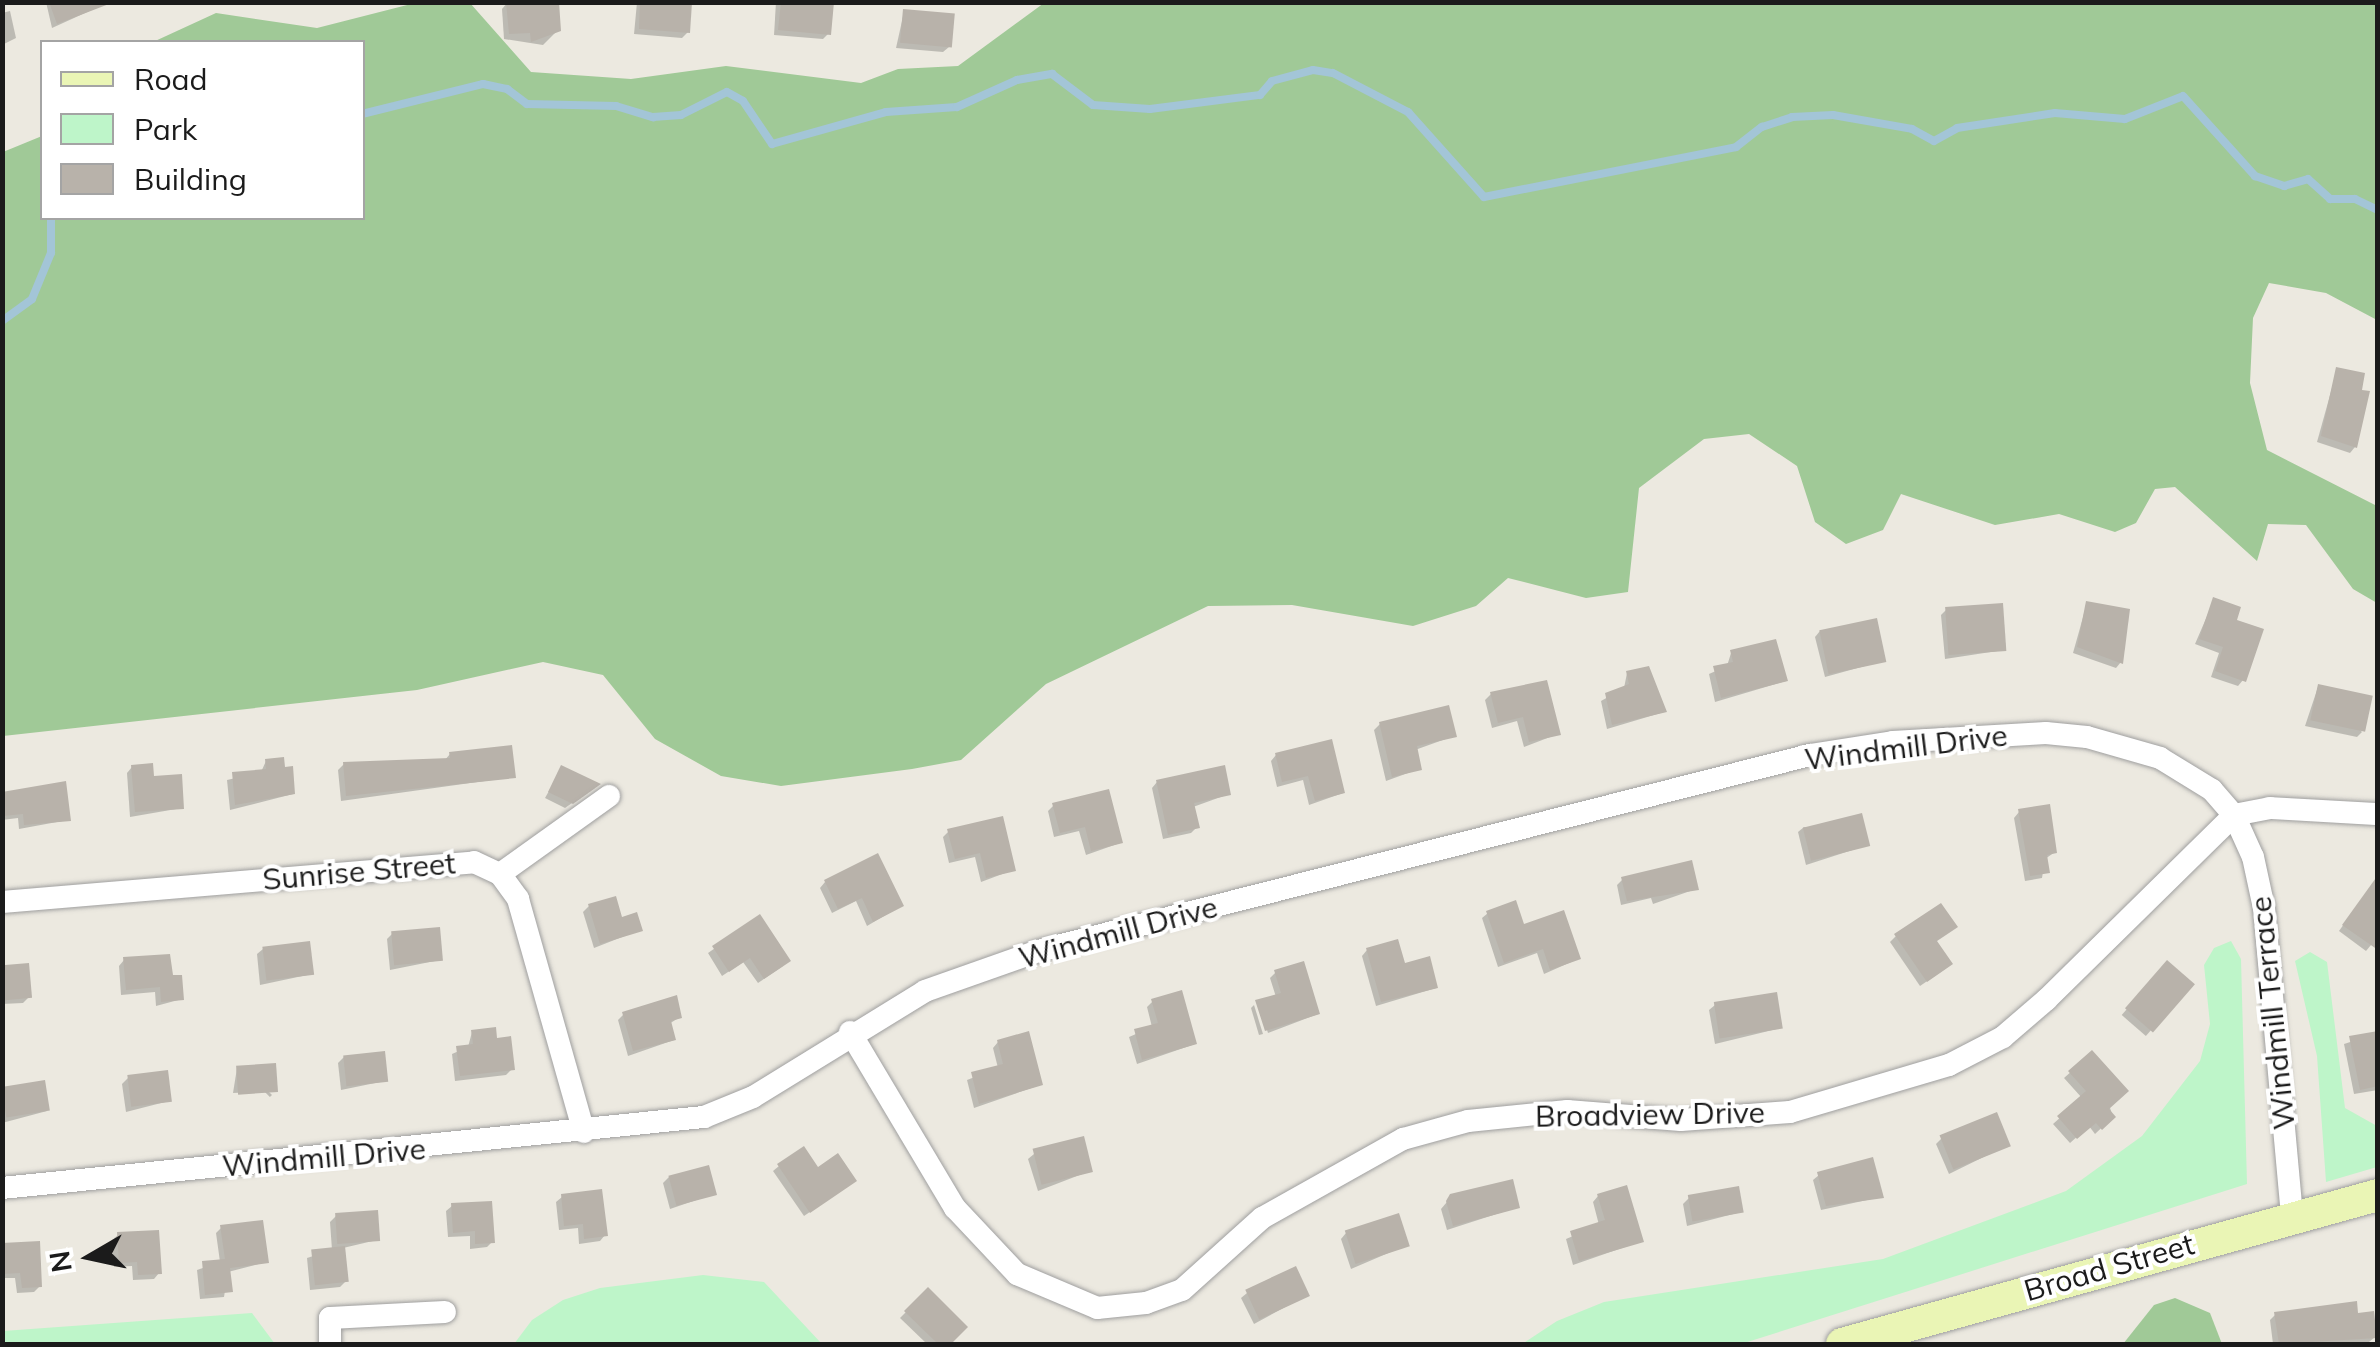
<!DOCTYPE html>
<style>
body{margin:0}
#map{position:relative;width:2380px;height:1347px;overflow:hidden;background:#ece9e0;font-family:Mulish,sans-serif}
div>[style]{position:absolute}
.forest>*{inset:0;background:#a0c997}
.park>*{inset:0;background:#bef5c9}
.shadow>*{inset:0;background:#0003;transform-origin:0 0}
.stream>*{height:8px;margin:-4px;padding:0 4px;transform-origin:4px;border-radius:4px;background:#a3c5d7}
.building>*{inset:0;background:#b8b2aa;transform-origin:0 0}
.roads{filter:drop-shadow(0 0 2px #9f9f9f) drop-shadow(0 0 2px #9f9f9f)}
.street>*{height:22px;margin:-11px;padding:0 11px;transform-origin:11px;border-radius:11px;background:#fff}
.secondary>*{height:32px;margin:-16px;padding:0 16px;transform-origin:16px;border-radius:16px;background:#eaf5b5}
span{translate:-50% -50%;white-space:nowrap;text-align:center;line-height:1.15;-webkit-text-stroke:8px #fff;paint-order:stroke}
.street-label{font-size:30px;color:#1b1b1b}
.frame{position:absolute;inset:0;border:5px solid #1b1b1b;pointer-events:none}
.legend{position:absolute;left:40px;top:40px;width:325px;height:180px;box-sizing:border-box;background:#fff;border:2px solid #a4a4a4;margin:0;padding:12px 18px;list-style:none;font-size:30px;color:#1b1b1b}
.legend li{display:flex;align-items:center;gap:20px;height:50px}
.legend b{width:50px;border:2px solid #a4a4a4}
.north{position:absolute;left:40px;top:1207px;width:100px;height:100px;-webkit-text-stroke:8px #fff;paint-order:stroke;rotate:261deg;font-size:28px;font-weight:700;line-height:40px;text-align:center;color:#1b1b1b}
.north::after{content:'';display:block;margin:auto;width:35px;height:45px;background:#1b1b1b;clip-path:polygon(50% 0,100% 100%,50% 72%,0 100%)}
</style>
<div id="map">
<div class="forest">
<i style="clip-path:polygon(415px 3px,470px 3px,531px 72px,631px 79px,726px 66px,861px 83px,898px 69px,958px 66px,1044px 3px,2377px 3px,2377px 320px,2326px 293px,2269px 283px,2253px 318px,2250px 383px,2267px 450px,2377px 506px,2377px 603px,2353px 589px,2306px 525px,2268px 524px,2257px 561px,2175px 487px,2155px 489px,2136px 523px,2115px 532px,2059px 514px,1995px 525px,1901px 494px,1883px 530px,1846px 544px,1815px 522px,1797px 466px,1749px 434px,1704px 439px,1639px 488px,1628px 592px,1586px 598px,1508px 578px,1476px 606px,1413px 626px,1292px 605px,1208px 606px,1046px 684px,961px 760px,912px 769px,781px 786px,721px 776px,655px 739px,603px 675px,543px 662px,417px 690px,3px 736px,3px 152px,42px 136px,42px 218px,362px 218px,362px 42px,153px 42px,216px 13px,317px 28px)"></i>
<i style="clip-path:polygon(2175px 1298px,2210px 1313px,2222px 1344px,2123px 1344px,2154px 1305px)"></i>
</div>
<div class="park">
<i style="clip-path:polygon(2231px 941px,2241px 959px,2247px 1184px,1741px 1344px,1522px 1344px,1557px 1321px,1604px 1302px,1883px 1259px,2066px 1191px,2142px 1136px,2200px 1061px,2210px 1024px,2204px 965px,2214px 948px)"></i>
<i style="clip-path:polygon(2310px 952px,2327px 962px,2345px 1108px,2377px 1126px,2377px 1167px,2326px 1182px,2317px 1056px,2295px 961px)"></i>
<i style="clip-path:polygon(703px 1275px,764px 1282px,822px 1344px,514px 1344px,532px 1320px,563px 1300px,600px 1288px)"></i>
<i style="clip-path:polygon(252px 1313px,275px 1344px,3px 1344px,3px 1331px)"></i>
</div>
<div class="shadow">
<i style="clip-path:polygon(46px 2px,107px 2px,107px 3px,52px 28px)"></i>
<i style="clip-path:polygon(637px 2px,689px 3px,688px 32px,682px 38px,634px 34px)"></i>
<i style="clip-path:polygon(776px 2px,832px 2px,829px 33px,823px 39px,774px 35px)"></i>
<i style="clip-path:polygon(507px 3px,558px 30px,543px 45px,504px 39px,502px 9px)"></i>
<i style="clip-path:polygon(10px 11px,16px 38px,2px 45px,2px 13px)"></i>
<i style="clip-path:polygon(904px 12px,949px 47px,943px 52px,896px 48px)"></i>
<i style="clip-path:polygon(2337px 370px,2355px 447px,2350px 453px,2317px 442px)"></i>
<i style="clip-path:polygon(2214px 600px,2243px 680px,2238px 686px,2211px 677px,2219px 653px,2195px 644px)"></i>
<i style="clip-path:polygon(2087px 603px,2121px 662px,2116px 668px,2073px 653px)"></i>
<i style="clip-path:polygon(1946px 610px,2004px 650px,1945px 659px,1941px 615px)"></i>
<i style="clip-path:polygon(1820px 631px,1883px 661px,1825px 677px,1815px 637px)"></i>
<i style="clip-path:polygon(1731px 653px,1786px 681px,1715px 702px,1709px 674px,1727px 666px)"></i>
<i style="clip-path:polygon(1627px 673px,1664px 712px,1607px 729px,1601px 701px,1624px 688px)"></i>
<i style="clip-path:polygon(2318px 687px,2362px 732px,2357px 737px,2305px 726px)"></i>
<i style="clip-path:polygon(1491px 694px,1558px 734px,1524px 747px,1517px 721px,1492px 728px,1485px 700px)"></i>
<i style="clip-path:polygon(1380px 724px,1454px 736px,1415px 750px,1419px 769px,1386px 781px,1374px 730px)"></i>
<i style="clip-path:polygon(450px 754px,513px 777px,341px 801px,338px 770px,344px 764px,444px 761px)"></i>
<i style="clip-path:polygon(1276px 755px,1343px 793px,1309px 805px,1303px 780px,1277px 787px,1271px 761px)"></i>
<i style="clip-path:polygon(266px 761px,293px 794px,230px 810px,227px 780px,261px 772px)"></i>
<i style="clip-path:polygon(132px 767px,182px 808px,130px 817px,127px 773px)"></i>
<i style="clip-path:polygon(562px 768px,592px 789px,565px 808px,545px 798px)"></i>
<i style="clip-path:polygon(1157px 782px,1229px 794px,1193px 807px,1197px 827px,1191px 833px,1163px 839px,1152px 788px)"></i>
<i style="clip-path:polygon(3px 794px,68px 820px,19px 829px,18px 818px,2px 820px)"></i>
<i style="clip-path:polygon(1053px 806px,1120px 843px,1086px 855px,1079px 831px,1054px 837px,1048px 811px)"></i>
<i style="clip-path:polygon(2019px 812px,2055px 852px,2045px 859px,2042px 878px,2025px 881px,2014px 818px)"></i>
<i style="clip-path:polygon(1804px 827px,1868px 845px,1806px 865px,1798px 832px)"></i>
<i style="clip-path:polygon(949px 831px,1013px 870px,981px 882px,975px 857px,949px 863px,943px 837px)"></i>
<i style="clip-path:polygon(1622px 880px,1696px 889px,1653px 904px,1651px 898px,1621px 905px,1617px 885px)"></i>
<i style="clip-path:polygon(825px 882px,901px 906px,867px 926px,856px 901px,832px 913px,820px 888px)"></i>
<i style="clip-path:polygon(2369px 889px,2371px 945px,2366px 951px,2339px 931px)"></i>
<i style="clip-path:polygon(589px 906px,621px 920px,640px 930px,594px 948px,583px 912px)"></i>
<i style="clip-path:polygon(1488px 913px,1523px 927px,1578px 959px,1544px 974px,1537px 953px,1498px 967px,1482px 918px)"></i>
<i style="clip-path:polygon(760px 917px,783px 966px,758px 983px,743px 962px,722px 976px,708px 953px)"></i>
<i style="clip-path:polygon(392px 934px,440px 960px,390px 970px,387px 939px)"></i>
<i style="clip-path:polygon(1896px 936px,1935px 942px,1945px 969px,1920px 986px,1890px 942px)"></i>
<i style="clip-path:polygon(263px 949px,312px 974px,260px 985px,257px 954px)"></i>
<i style="clip-path:polygon(1367px 950px,1403px 966px,1436px 988px,1376px 1006px,1362px 956px)"></i>
<i style="clip-path:polygon(124px 960px,170px 978px,182px 999px,156px 1006px,155px 992px,121px 995px,119px 966px)"></i>
<i style="left:2167px;top:963px;width:32px;height:69px;rotate:41deg"></i>
<i style="clip-path:polygon(2px 967px,29px 997px,23px 1003px,2px 1004px)"></i>
<i style="clip-path:polygon(1276px 972px,1318px 1014px,1268px 1033px,1258px 1002px,1276px 997px,1270px 978px)"></i>
<i style="clip-path:polygon(1153px 1001px,1195px 1044px,1137px 1064px,1129px 1037px,1152px 1027px,1147px 1007px)"></i>
<i style="clip-path:polygon(1254px 1005px,1263px 1034px,1259px 1035px,1251px 1008px)"></i>
<i style="clip-path:polygon(1715px 1005px,1781px 1028px,1715px 1044px,1709px 1010px)"></i>
<i style="clip-path:polygon(624px 1014px,680px 1017px,669px 1024px,674px 1040px,628px 1056px,618px 1020px)"></i>
<i style="clip-path:polygon(472px 1032px,495px 1041px,512px 1069px,506px 1075px,455px 1081px,452px 1054px,468px 1047px)"></i>
<i style="clip-path:polygon(2378px 1033px,2378px 1090px,2354px 1094px,2344px 1044px)"></i>
<i style="clip-path:polygon(998px 1042px,1040px 1085px,974px 1108px,967px 1080px,998px 1068px,993px 1048px)"></i>
<i style="clip-path:polygon(2092px 1053px,2113px 1117px,2095px 1134px,2089px 1126px,2070px 1143px,2053px 1124px,2082px 1098px,2064px 1078px)"></i>
<i style="clip-path:polygon(344px 1057px,385px 1081px,341px 1090px,338px 1063px)"></i>
<i style="clip-path:polygon(237px 1068px,275px 1091px,233px 1093px)"></i>
<i style="clip-path:polygon(128px 1078px,169px 1101px,126px 1112px,122px 1084px)"></i>
<i style="clip-path:polygon(2px 1090px,47px 1111px,2px 1123px)"></i>
<i style="left:272px;top:1095px;width:3px;height:39px;rotate:135deg"></i>
<i style="clip-path:polygon(1942px 1138px,2008px 1145px,1949px 1174px,1936px 1144px)"></i>
<i style="clip-path:polygon(1034px 1154px,1090px 1171px,1038px 1191px,1028px 1159px)"></i>
<i style="clip-path:polygon(779px 1166px,817px 1171px,848px 1186px,804px 1216px,773px 1171px)"></i>
<i style="clip-path:polygon(1819px 1175px,1881px 1197px,1821px 1210px,1813px 1180px)"></i>
<i style="clip-path:polygon(669px 1177px,714px 1194px,670px 1209px,663px 1183px)"></i>
<i style="clip-path:polygon(1452px 1196px,1518px 1207px,1447px 1230px,1441px 1209px)"></i>
<i style="clip-path:polygon(1598px 1196px,1642px 1241px,1573px 1265px,1566px 1239px,1599px 1225px,1593px 1202px)"></i>
<i style="clip-path:polygon(562px 1197px,605px 1235px,600px 1241px,579px 1244px,578px 1228px,559px 1230px,556px 1202px)"></i>
<i style="clip-path:polygon(1689px 1198px,1741px 1212px,1687px 1226px,1683px 1204px)"></i>
<i style="clip-path:polygon(452px 1206px,492px 1242px,487px 1247px,470px 1249px,470px 1236px,448px 1237px,446px 1211px)"></i>
<i style="clip-path:polygon(336px 1216px,377px 1240px,343px 1248px,346px 1281px,340px 1287px,310px 1290px,307px 1258px,332px 1250px,330px 1222px)"></i>
<i style="clip-path:polygon(222px 1227px,266px 1262px,228px 1272px,224px 1297px,200px 1299px,197px 1270px,220px 1262px,216px 1233px)"></i>
<i style="clip-path:polygon(1346px 1233px,1407px 1245px,1351px 1269px,1341px 1239px)"></i>
<i style="clip-path:polygon(118px 1235px,159px 1273px,154px 1279px,133px 1280px,132px 1266px,114px 1267px,112px 1240px)"></i>
<i style="clip-path:polygon(2px 1246px,40px 1286px,34px 1292px,17px 1293px,15px 1278px,2px 1278px)"></i>
<i style="clip-path:polygon(928px 1290px,965px 1327px,947px 1344px,927px 1344px,900px 1318px)"></i>
<i style="clip-path:polygon(1247px 1293px,1307px 1295px,1254px 1324px,1241px 1298px)"></i>
<i style="clip-path:polygon(2275px 1315px,2356px 1316px,2375px 1337px,2369px 1342px,2273px 1344px,2270px 1320px)"></i>
<i style="clip-path:polygon(387px 1342px,415px 1343px,385px 1344px)"></i>
</div>
<div class="stream">
<i style="left:362px;top:114px;width:125px;rotate:-13.9deg"></i>
<i style="left:483px;top:84px;width:25px;rotate:12deg"></i>
<i style="left:507px;top:89px;width:25px;rotate:37deg"></i>
<i style="left:527px;top:104px;width:89px;rotate:1.3deg"></i>
<i style="left:616px;top:106px;width:39px;rotate:17deg"></i>
<i style="left:653px;top:117px;width:28px;rotate:-4deg"></i>
<i style="left:681px;top:115px;width:51px;rotate:-26.6deg"></i>
<i style="left:727px;top:92px;width:18px;rotate:29deg"></i>
<i style="left:743px;top:101px;width:52px;rotate:56deg"></i>
<i style="left:772px;top:144px;width:118px;rotate:-15.7deg"></i>
<i style="left:886px;top:112px;width:71px;rotate:-4deg"></i>
<i style="left:957px;top:107px;width:66px;rotate:-24.2deg"></i>
<i style="left:1017px;top:80px;width:36px;rotate:-10deg"></i>
<i style="left:1052px;top:74px;width:51px;rotate:37.1deg"></i>
<i style="left:1093px;top:105px;width:57px;rotate:4deg"></i>
<i style="left:1150px;top:109px;width:111px;rotate:-7.3deg"></i>
<i style="left:1260px;top:95px;width:18px;rotate:-49deg"></i>
<i style="left:1272px;top:81px;width:42px;rotate:-15deg"></i>
<i style="left:1313px;top:70px;width:20px;rotate:9deg"></i>
<i style="left:1333px;top:73px;width:85px;rotate:27.5deg"></i>
<i style="left:1408px;top:112px;width:114px;rotate:48.2deg"></i>
<i style="left:1484px;top:197px;width:257px;rotate:-11.2deg"></i>
<i style="left:1736px;top:147px;width:33px;rotate:-38deg"></i>
<i style="left:1762px;top:127px;width:32px;rotate:-18deg"></i>
<i style="left:1792px;top:117px;width:41px;rotate:-2.8deg"></i>
<i style="left:1833px;top:115px;width:80px;rotate:10deg"></i>
<i style="left:1912px;top:129px;width:25px;rotate:29deg"></i>
<i style="left:1934px;top:141px;width:26px;rotate:-29deg"></i>
<i style="left:1957px;top:128px;width:99px;rotate:-8.7deg"></i>
<i style="left:2055px;top:113px;width:70px;rotate:4.9deg"></i>
<i style="left:2125px;top:119px;width:62px;rotate:-21.6deg"></i>
<i style="left:2183px;top:96px;width:108px;rotate:48deg"></i>
<i style="left:2255px;top:176px;width:31px;rotate:19deg"></i>
<i style="left:2284px;top:186px;width:25px;rotate:-16deg"></i>
<i style="left:2308px;top:179px;width:30px;rotate:42deg"></i>
<i style="left:2330px;top:199px;width:25px"></i>
<i style="left:2355px;top:199px;width:25px;rotate:26deg"></i>
<i style="left:2px;top:321px;width:37px;rotate:-36deg"></i>
<i style="left:32px;top:299px;width:50px;rotate:-67.6deg"></i>
<i style="left:51px;top:253px;width:35px;rotate:-90deg"></i>
</div>
<div class="building">
<i style="clip-path:polygon(49px 2px,108px 2px,109px 4px,57px 24px)"></i>
<i style="clip-path:polygon(506px 2px,559px 2px,561px 31px,531px 42px,530px 33px,509px 34px)"></i>
<i style="clip-path:polygon(640px 2px,692px 2px,690px 33px,639px 29px)"></i>
<i style="clip-path:polygon(781px 2px,834px 2px,831px 35px,778px 30px)"></i>
<i style="left:903px;top:9px;width:52px;height:34px;rotate:5deg"></i>
<i style="clip-path:polygon(2336px 367px,2365px 373px,2362px 390px,2370px 391px,2357px 448px,2321px 436px)"></i>
<i style="clip-path:polygon(2213px 597px,2241px 607px,2237px 620px,2264px 629px,2246px 682px,2215px 671px,2223px 647px,2199px 639px)"></i>
<i style="clip-path:polygon(2086px 601px,2130px 609px,2123px 664px,2077px 647px)"></i>
<i style="left:2003px;top:603px;width:48px;height:58px;rotate:86deg"></i>
<i style="left:1877px;top:618px;width:45px;height:59px;rotate:78deg"></i>
<i style="clip-path:polygon(1776px 639px,1788px 681px,1721px 698px,1713px 666px,1733px 662px,1730px 650px)"></i>
<i style="clip-path:polygon(1649px 666px,1667px 712px,1612px 725px,1605px 693px,1629px 684px,1626px 671px)"></i>
<i style="clip-path:polygon(1547px 680px,1561px 735px,1529px 742px,1523px 717px,1498px 723px,1490px 692px)"></i>
<i style="left:2318px;top:684px;width:56px;height:37px;rotate:12deg"></i>
<i style="clip-path:polygon(1449px 705px,1457px 737px,1417px 746px,1422px 770px,1392px 777px,1379px 722px)"></i>
<i style="clip-path:polygon(1332px 739px,1345px 793px,1315px 801px,1308px 776px,1282px 782px,1275px 753px)"></i>
<i style="clip-path:polygon(512px 745px,516px 778px,346px 796px,343px 762px,450px 758px,449px 752px)"></i>
<i style="clip-path:polygon(284px 757px,285px 767px,293px 766px,295px 794px,235px 805px,232px 772px,266px 769px,265px 759px)"></i>
<i style="clip-path:polygon(153px 763px,154px 776px,182px 774px,184px 809px,135px 812px,131px 765px)"></i>
<i style="clip-path:polygon(561px 765px,601px 784px,573px 804px,548px 792px)"></i>
<i style="clip-path:polygon(1225px 765px,1231px 795px,1194px 803px,1200px 828px,1168px 835px,1156px 780px)"></i>
<i style="clip-path:polygon(66px 781px,71px 821px,24px 825px,23px 814px,3px 816px,2px 792px)"></i>
<i style="clip-path:polygon(1109px 789px,1123px 843px,1091px 851px,1085px 827px,1060px 833px,1052px 803px)"></i>
<i style="clip-path:polygon(2050px 804px,2057px 853px,2047px 855px,2050px 873px,2030px 876px,2018px 809px)"></i>
<i style="left:1862px;top:813px;width:34px;height:61px;rotate:76deg"></i>
<i style="clip-path:polygon(1003px 816px,1016px 871px,986px 878px,980px 853px,955px 859px,947px 829px)"></i>
<i style="clip-path:polygon(878px 853px,904px 906px,873px 922px,862px 898px,838px 909px,824px 880px)"></i>
<i style="clip-path:polygon(1692px 860px,1699px 890px,1627px 901px,1621px 877px)"></i>
<i style="clip-path:polygon(2378px 875px,2378px 950px,2342px 925px)"></i>
<i style="clip-path:polygon(616px 896px,622px 917px,637px 912px,643px 931px,600px 944px,588px 904px)"></i>
<i style="clip-path:polygon(1516px 900px,1524px 924px,1564px 910px,1581px 959px,1550px 970px,1543px 949px,1504px 963px,1486px 911px)"></i>
<i style="clip-path:polygon(1941px 903px,1958px 927px,1937px 941px,1953px 964px,1927px 982px,1894px 934px)"></i>
<i style="clip-path:polygon(760px 914px,791px 961px,764px 979px,750px 958px,729px 972px,712px 946px)"></i>
<i style="left:440px;top:927px;width:34px;height:49px;rotate:85deg"></i>
<i style="clip-path:polygon(1398px 939px,1405px 963px,1430px 956px,1438px 988px,1381px 1002px,1366px 948px)"></i>
<i style="left:310px;top:941px;width:34px;height:48px;rotate:83deg"></i>
<i style="clip-path:polygon(170px 954px,173px 975px,182px 975px,184px 1000px,161px 1002px,160px 987px,126px 990px,123px 957px)"></i>
<i style="left:2167px;top:960px;width:37px;height:64px;rotate:41deg"></i>
<i style="clip-path:polygon(1304px 961px,1320px 1014px,1265px 1031px,1255px 1000px,1281px 993px,1274px 970px)"></i>
<i style="left:29px;top:963px;width:35px;height:27px;rotate:85deg"></i>
<i style="clip-path:polygon(1182px 990px,1197px 1044px,1142px 1060px,1134px 1029px,1158px 1023px,1151px 999px)"></i>
<i style="left:1777px;top:992px;width:37px;height:64px;rotate:81deg"></i>
<i style="clip-path:polygon(677px 995px,682px 1018px,671px 1021px,676px 1040px,633px 1051px,622px 1012px)"></i>
<i style="clip-path:polygon(496px 1027px,497px 1038px,511px 1036px,515px 1070px,460px 1076px,456px 1046px,473px 1044px,471px 1030px)"></i>
<i style="clip-path:polygon(1029px 1031px,1043px 1085px,979px 1104px,971px 1072px,1003px 1064px,997px 1040px)"></i>
<i style="clip-path:polygon(2378px 1031px,2378px 1086px,2360px 1090px,2349px 1036px)"></i>
<i style="clip-path:polygon(2092px 1050px,2129px 1091px,2109px 1109px,2116px 1117px,2102px 1130px,2096px 1123px,2077px 1139px,2057px 1116px,2086px 1091px,2068px 1071px)"></i>
<i style="left:385px;top:1051px;width:31px;height:42px;rotate:84deg"></i>
<i style="left:276px;top:1063px;width:29px;height:40px;rotate:86deg"></i>
<i style="left:168px;top:1070px;width:32px;height:41px;rotate:83deg"></i>
<i style="left:45px;top:1080px;width:31px;height:44px;rotate:81deg"></i>
<i style="left:1997px;top:1112px;width:37px;height:62px;rotate:68deg"></i>
<i style="left:1084px;top:1136px;width:37px;height:53px;rotate:76deg"></i>
<i style="clip-path:polygon(804px 1146px,818px 1167px,838px 1153px,857px 1181px,810px 1213px,777px 1164px)"></i>
<i style="clip-path:polygon(1873px 1157px,1884px 1198px,1826px 1206px,1817px 1172px)"></i>
<i style="left:709px;top:1165px;width:31px;height:42px;rotate:75deg"></i>
<i style="clip-path:polygon(1513px 1179px,1520px 1208px,1453px 1226px,1446px 1201px,1450px 1194px)"></i>
<i style="clip-path:polygon(1627px 1185px,1644px 1242px,1579px 1261px,1570px 1231px,1605px 1220px,1597px 1194px)"></i>
<i style="left:1739px;top:1186px;width:27px;height:52px;rotate:80deg"></i>
<i style="clip-path:polygon(602px 1189px,608px 1236px,584px 1239px,583px 1224px,564px 1226px,561px 1194px)"></i>
<i style="clip-path:polygon(492px 1201px,495px 1243px,475px 1244px,475px 1231px,453px 1233px,451px 1203px)"></i>
<i style="left:378px;top:1210px;width:31px;height:43px;rotate:86deg"></i>
<i style="left:1399px;top:1213px;width:35px;height:57px;rotate:72deg"></i>
<i style="clip-path:polygon(263px 1220px,269px 1263px,230px 1268px,233px 1292px,205px 1295px,202px 1261px,225px 1259px,220px 1225px)"></i>
<i style="clip-path:polygon(159px 1230px,162px 1274px,138px 1275px,137px 1262px,119px 1263px,117px 1232px)"></i>
<i style="clip-path:polygon(40px 1241px,42px 1287px,22px 1288px,20px 1273px,2px 1274px,2px 1243px)"></i>
<i style="left:345px;top:1246px;width:36px;height:34px;rotate:84deg"></i>
<i style="left:1296px;top:1266px;width:33px;height:56px;rotate:65deg"></i>
<i style="clip-path:polygon(928px 1287px,968px 1327px,951px 1344px,938px 1344px,904px 1311px)"></i>
<i style="clip-path:polygon(2357px 1301px,2358px 1313px,2374px 1311px,2377px 1338px,2279px 1344px,2274px 1312px)"></i>
</div>
<div class="roads">
<div class="street">
<i style="left:500px;top:874px;width:134px;rotate:-35.6deg"></i>
<i style="left:2px;top:902px;width:474px;rotate:-4.8deg"></i>
<i style="left:474px;top:862px;width:29px;rotate:25deg"></i>
<i style="left:500px;top:874px;width:31px;rotate:54deg"></i>
<i style="left:518px;top:899px;width:242px;rotate:74.2deg"></i>
<i style="left:850px;top:1032px;width:205px;rotate:59.2deg"></i>
<i style="left:955px;top:1208px;width:91px;rotate:46.8deg"></i>
<i style="left:1017px;top:1274px;width:87px;rotate:23deg"></i>
<i style="left:1097px;top:1308px;width:49px;rotate:-5.8deg"></i>
<i style="left:1146px;top:1303px;width:38px;rotate:-20deg"></i>
<i style="left:1182px;top:1290px;width:108px;rotate:-42deg"></i>
<i style="left:1262px;top:1218px;width:162px;rotate:-29.3deg"></i>
<i style="left:1403px;top:1139px;width:67px;rotate:-15.5deg"></i>
<i style="left:1468px;top:1121px;width:100px;rotate:-5.8deg"></i>
<i style="left:1567px;top:1111px;width:114px;rotate:4.5deg"></i>
<i style="left:1681px;top:1120px;width:109px;rotate:-4.2deg"></i>
<i style="left:1790px;top:1112px;width:166px;rotate:-16.5deg"></i>
<i style="left:1949px;top:1065px;width:61px;rotate:-27.4deg"></i>
<i style="left:2003px;top:1037px;width:57px;rotate:-40.7deg"></i>
<i style="left:2046px;top:1000px;width:264px;rotate:-44.5deg"></i>
<i style="left:2234px;top:815px;width:37px;rotate:-11deg"></i>
<i style="left:2270px;top:808px;width:108px;rotate:3.2deg"></i>
<i style="left:2px;top:1188px;width:706px;rotate:-5.78deg"></i>
<i style="left:704px;top:1117px;width:53px;rotate:-22.2deg"></i>
<i style="left:753px;top:1097px;width:202px;rotate:-31.6deg"></i>
<i style="left:925px;top:991px;width:120px;rotate:-19.5deg"></i>
<i style="left:1038px;top:951px;width:796px;rotate:-14.25deg"></i>
<i style="left:1810px;top:755px;width:84px;rotate:-8.9deg"></i>
<i style="left:1893px;top:742px;width:153px;rotate:-3.4deg"></i>
<i style="left:2046px;top:733px;width:41px;rotate:5.6deg"></i>
<i style="left:2087px;top:737px;width:76px;rotate:16deg"></i>
<i style="left:2160px;top:758px;width:61px;rotate:31.6deg"></i>
<i style="left:2212px;top:790px;width:33px;rotate:49deg"></i>
<i style="left:2234px;top:815px;width:46px;rotate:65.7deg"></i>
<i style="left:2253px;top:857px;width:52px;rotate:77.8deg"></i>
<i style="left:2264px;top:908px;width:309px;rotate:84.8deg"></i>
<i style="left:330px;top:1344px;width:26px;rotate:-90deg"></i>
<i style="left:330px;top:1318px;width:115px;rotate:-3deg"></i>
</div>
<div class="secondary">
<i style="left:1842px;top:1344px;width:556px;rotate:-15.54deg"></i>
</div>
</div>
<div class="street-label">
<span style="left:1906px;top:747px;rotate:-7deg">Windmill Drive</span>
<span style="left:359px;top:871px;rotate:-5deg">Sunrise Street</span>
<span style="left:1118px;top:932px;rotate:-15deg">Windmill Drive</span>
<span style="left:2272px;top:1013px;rotate:-96deg">Windmill Terrace</span>
<span style="left:1650px;top:1114px;rotate:-1deg">Broadview Drive</span>
<span style="left:324px;top:1157px;rotate:-5deg">Windmill Drive</span>
<span style="left:2109px;top:1267px;rotate:-16deg">Broad Street</span>
</div>
<div class="frame"></div>
<ul class="legend">
<li><b style="height:12px;background:#eaf5b5"></b>Road</li>
<li><b style="height:28px;background:#bef5c9"></b>Park</li>
<li><b style="height:28px;background:#b8b2aa"></b>Building</li>
</ul>
<div class="north">N</div>
</div>
